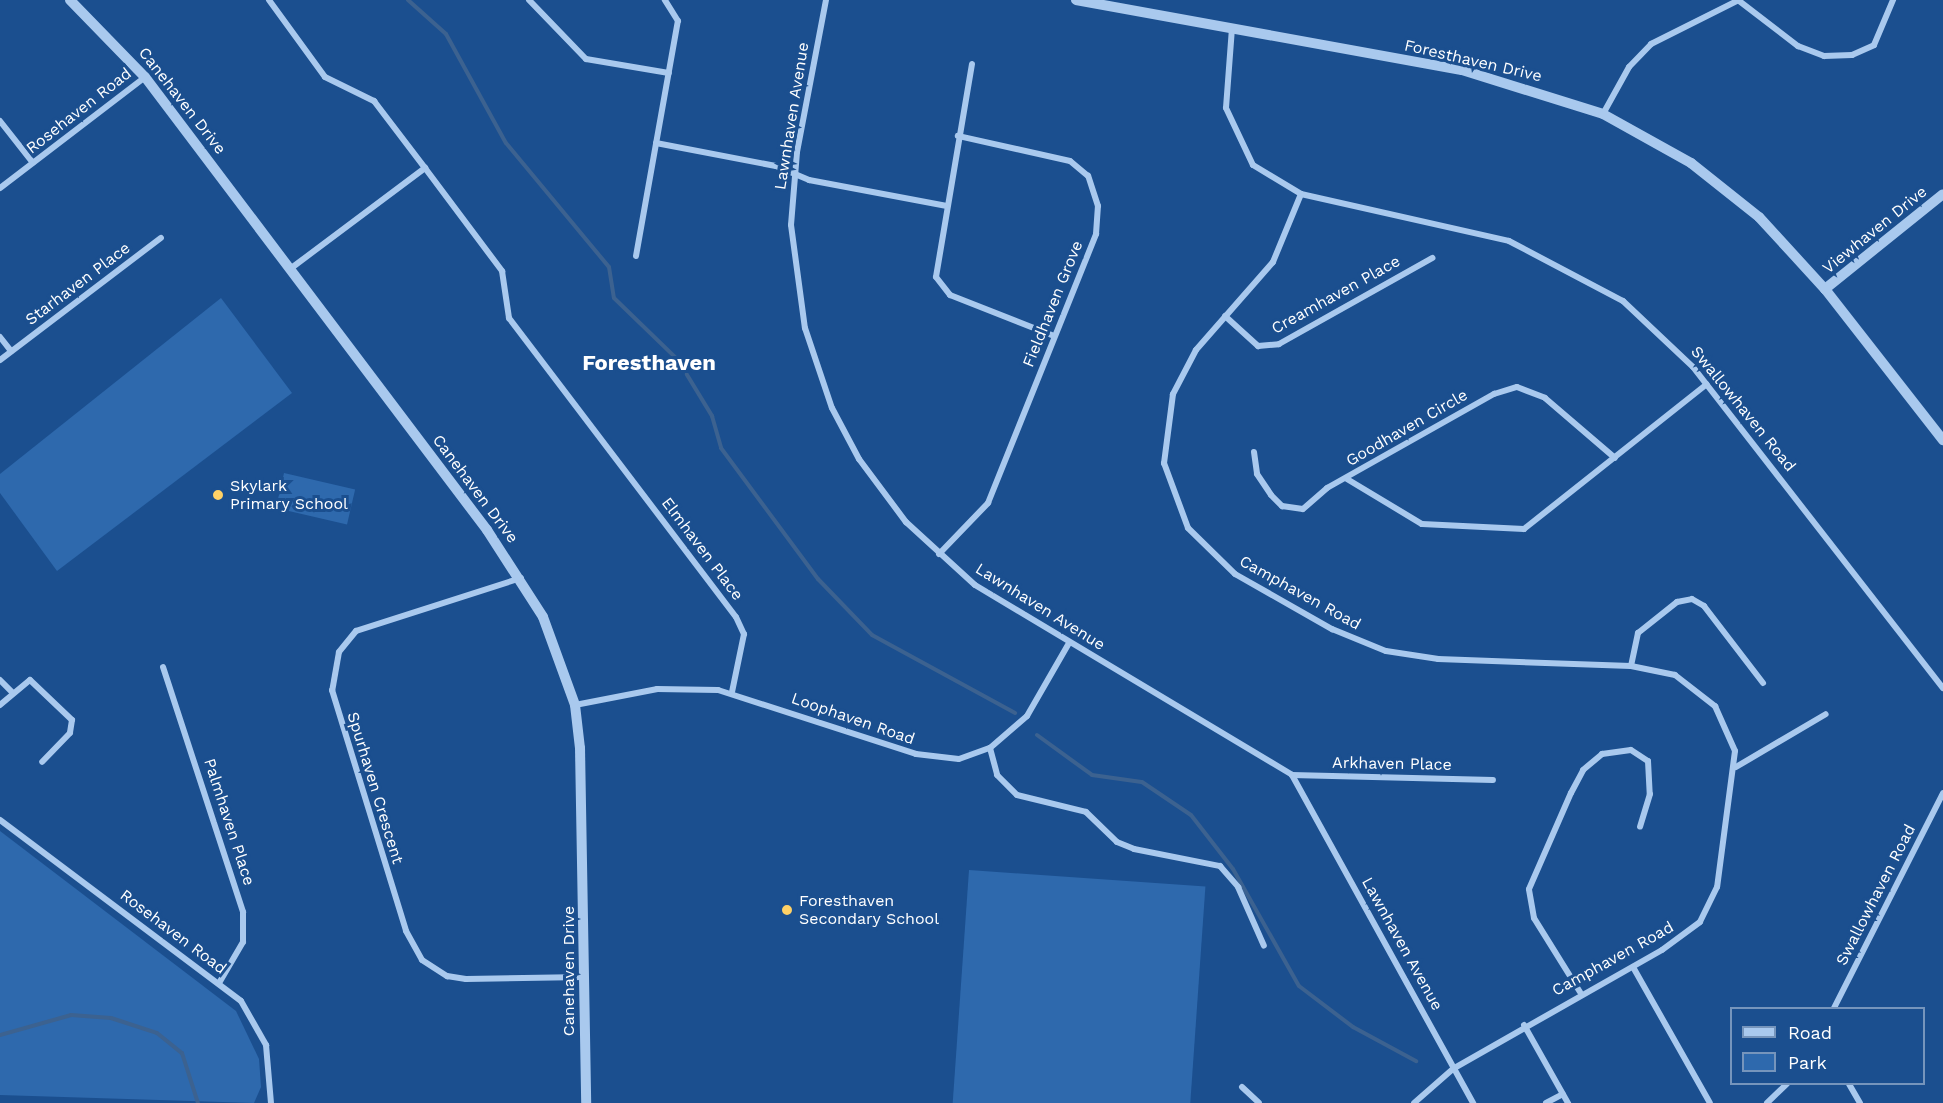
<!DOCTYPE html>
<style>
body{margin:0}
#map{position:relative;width:1943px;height:1103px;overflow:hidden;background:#1b4f8f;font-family:"Work Sans",sans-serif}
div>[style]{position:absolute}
.green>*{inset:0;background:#2e69ad;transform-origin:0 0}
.stream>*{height:4px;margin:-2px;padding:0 2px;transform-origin:2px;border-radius:2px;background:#3c6290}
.minor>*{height:6px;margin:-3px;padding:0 3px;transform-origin:3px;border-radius:3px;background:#a9c9ee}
.tertiary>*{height:10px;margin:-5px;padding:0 5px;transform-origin:5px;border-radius:5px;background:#a9c9ee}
.dots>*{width:16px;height:16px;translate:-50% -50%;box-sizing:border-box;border:3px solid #1b4f8f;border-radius:50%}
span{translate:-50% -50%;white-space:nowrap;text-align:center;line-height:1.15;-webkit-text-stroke:6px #1b4f8f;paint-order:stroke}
.street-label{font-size:16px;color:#fff}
.poi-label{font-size:16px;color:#fff}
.left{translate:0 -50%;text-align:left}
.district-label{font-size:22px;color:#fff;font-weight:700}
.legend{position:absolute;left:1730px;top:1007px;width:195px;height:78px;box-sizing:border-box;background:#1b4f8f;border:2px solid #7695bc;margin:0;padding:8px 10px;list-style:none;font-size:18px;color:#fff}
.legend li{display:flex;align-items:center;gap:12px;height:30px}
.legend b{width:30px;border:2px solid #7695bc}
</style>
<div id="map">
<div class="green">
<i style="clip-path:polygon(221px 298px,292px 393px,57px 571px,0 493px,0 474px)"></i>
<i style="left:284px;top:473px;width:73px;height:36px;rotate:13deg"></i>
<i style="clip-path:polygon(0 831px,236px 1011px,259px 1059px,261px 1087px,254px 1103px,0 1095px)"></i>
<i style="left:969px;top:870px;width:237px;height:234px;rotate:4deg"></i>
</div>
<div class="stream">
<i style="left:408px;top:0;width:51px;rotate:41.8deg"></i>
<i style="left:446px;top:34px;width:124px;rotate:61.2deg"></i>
<i style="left:506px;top:143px;width:161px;rotate:50.3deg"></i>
<i style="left:609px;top:267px;width:31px;rotate:81deg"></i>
<i style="left:614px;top:298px;width:89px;rotate:44.1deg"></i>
<i style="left:678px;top:360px;width:66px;rotate:58.7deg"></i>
<i style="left:712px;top:416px;width:33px;rotate:74deg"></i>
<i style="left:721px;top:448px;width:163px;rotate:53.5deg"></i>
<i style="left:818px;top:579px;width:78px;rotate:46deg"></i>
<i style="left:872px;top:635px;width:163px;rotate:28.6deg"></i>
<i style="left:1037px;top:735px;width:68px;rotate:36deg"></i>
<i style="left:1092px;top:775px;width:50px;rotate:8deg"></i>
<i style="left:1142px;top:782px;width:59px;rotate:34deg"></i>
<i style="left:1191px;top:815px;width:68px;rotate:52.1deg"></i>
<i style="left:1233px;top:869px;width:134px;rotate:60.6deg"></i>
<i style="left:1299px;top:986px;width:68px;rotate:37.2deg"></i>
<i style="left:1353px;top:1027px;width:72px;rotate:28.4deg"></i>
<i style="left:0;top:1035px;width:74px;rotate:-15.7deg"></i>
<i style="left:71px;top:1015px;width:40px;rotate:4.3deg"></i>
<i style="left:111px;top:1018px;width:48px;rotate:18.1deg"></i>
<i style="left:157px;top:1033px;width:32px;rotate:39deg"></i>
<i style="left:182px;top:1053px;width:52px;rotate:72.3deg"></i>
</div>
<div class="minor">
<i style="left:269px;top:0;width:95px;rotate:54deg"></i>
<i style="left:325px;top:77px;width:55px;rotate:26.1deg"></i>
<i style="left:374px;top:101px;width:84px;rotate:52.7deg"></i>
<i style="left:425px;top:168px;width:129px;rotate:53.2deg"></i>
<i style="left:502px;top:271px;width:48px;rotate:81.5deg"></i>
<i style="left:509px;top:318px;width:375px;rotate:52.8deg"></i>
<i style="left:736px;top:617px;width:19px;rotate:65deg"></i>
<i style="left:744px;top:634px;width:59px;rotate:101.7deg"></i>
<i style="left:529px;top:0;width:82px;rotate:46deg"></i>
<i style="left:586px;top:59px;width:84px;rotate:9.6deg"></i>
<i style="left:826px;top:0;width:155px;rotate:100.8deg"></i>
<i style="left:797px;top:152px;width:73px;rotate:94.7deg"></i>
<i style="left:791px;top:225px;width:104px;rotate:82.3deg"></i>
<i style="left:805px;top:328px;width:84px;rotate:71.4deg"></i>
<i style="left:832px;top:408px;width:58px;rotate:62.1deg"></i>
<i style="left:859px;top:459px;width:79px;rotate:53.3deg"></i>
<i style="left:906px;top:522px;width:93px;rotate:42.4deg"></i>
<i style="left:975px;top:585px;width:370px;rotate:30.9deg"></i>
<i style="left:1292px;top:775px;width:375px;rotate:61.1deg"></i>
<i style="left:1738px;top:0;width:76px;rotate:37.5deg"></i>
<i style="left:1798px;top:46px;width:28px;rotate:21deg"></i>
<i style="left:1824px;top:56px;width:28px;rotate:-2deg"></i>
<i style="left:1852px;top:55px;width:24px;rotate:-24deg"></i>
<i style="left:1874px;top:45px;width:49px;rotate:-67.1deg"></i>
<i style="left:1232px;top:28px;width:80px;rotate:94.3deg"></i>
<i style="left:1226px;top:108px;width:63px;rotate:64.7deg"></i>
<i style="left:1253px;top:165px;width:56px;rotate:31.1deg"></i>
<i style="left:1301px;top:194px;width:213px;rotate:12.7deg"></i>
<i style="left:1509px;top:241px;width:129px;rotate:27.8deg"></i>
<i style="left:1623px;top:301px;width:96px;rotate:43.3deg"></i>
<i style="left:1693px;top:367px;width:407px;rotate:52.1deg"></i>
<i style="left:972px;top:64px;width:216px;rotate:99.6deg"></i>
<i style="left:936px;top:277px;width:23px;rotate:52deg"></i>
<i style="left:950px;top:295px;width:112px;rotate:21.5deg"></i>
<i style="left:1603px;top:114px;width:54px;rotate:-61deg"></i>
<i style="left:1629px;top:67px;width:32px;rotate:-46deg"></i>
<i style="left:1651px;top:44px;width:98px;rotate:-26.6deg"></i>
<i style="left:0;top:121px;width:53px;rotate:51.8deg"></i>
<i style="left:656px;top:143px;width:122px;rotate:10.9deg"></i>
<i style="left:776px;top:166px;width:36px;rotate:23deg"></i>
<i style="left:809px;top:180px;width:139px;rotate:10.7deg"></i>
<i style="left:0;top:188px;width:183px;rotate:-37.4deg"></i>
<i style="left:1301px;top:194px;width:74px;rotate:112.4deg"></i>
<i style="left:1273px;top:262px;width:117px;rotate:131.2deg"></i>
<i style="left:1196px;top:350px;width:50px;rotate:117.6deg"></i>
<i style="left:1173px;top:394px;width:70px;rotate:97.4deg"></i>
<i style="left:1164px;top:463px;width:69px;rotate:69.7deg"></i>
<i style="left:1188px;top:528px;width:66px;rotate:44.4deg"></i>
<i style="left:1235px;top:574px;width:112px;rotate:29.6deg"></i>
<i style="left:1332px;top:629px;width:58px;rotate:22.2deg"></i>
<i style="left:1386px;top:651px;width:53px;rotate:8.7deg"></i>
<i style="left:1438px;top:659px;width:193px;rotate:2.1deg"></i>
<i style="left:1631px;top:666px;width:45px;rotate:11.6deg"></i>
<i style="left:1675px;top:675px;width:51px;rotate:37.8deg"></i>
<i style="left:1715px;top:706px;width:49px;rotate:66deg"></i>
<i style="left:1735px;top:751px;width:137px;rotate:97.5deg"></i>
<i style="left:1717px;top:887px;width:39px;rotate:116deg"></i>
<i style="left:1700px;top:922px;width:47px;rotate:143.6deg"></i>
<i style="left:1662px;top:950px;width:239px;rotate:150.4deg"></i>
<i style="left:1454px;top:1068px;width:53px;rotate:138.8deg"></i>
<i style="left:636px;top:256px;width:239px;rotate:-79.9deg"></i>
<i style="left:678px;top:21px;width:25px;rotate:-122deg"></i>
<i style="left:290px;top:269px;width:169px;rotate:-36.8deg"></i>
<i style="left:1225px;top:316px;width:45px;rotate:42.3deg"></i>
<i style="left:1258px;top:346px;width:21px;rotate:-5deg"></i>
<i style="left:1279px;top:344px;width:176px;rotate:-29.3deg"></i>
<i style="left:0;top:337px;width:18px;rotate:52deg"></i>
<i style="left:0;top:360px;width:202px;rotate:-37.2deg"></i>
<i style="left:1254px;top:452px;width:22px;rotate:82deg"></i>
<i style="left:1257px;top:474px;width:25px;rotate:56deg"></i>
<i style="left:1271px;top:495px;width:16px;rotate:45deg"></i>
<i style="left:1282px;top:506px;width:21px;rotate:8deg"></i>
<i style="left:1303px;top:509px;width:32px;rotate:-41deg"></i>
<i style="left:1327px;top:488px;width:192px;rotate:-29.4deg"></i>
<i style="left:1494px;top:394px;width:24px;rotate:-17deg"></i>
<i style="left:1517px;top:387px;width:30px;rotate:21deg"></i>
<i style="left:1545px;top:398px;width:92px;rotate:40.6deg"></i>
<i style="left:1347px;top:479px;width:87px;rotate:31deg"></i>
<i style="left:1422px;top:524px;width:102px;rotate:2.8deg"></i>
<i style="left:1524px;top:529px;width:233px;rotate:-38.4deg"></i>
<i style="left:939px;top:554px;width:71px;rotate:-46.1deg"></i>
<i style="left:988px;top:503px;width:290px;rotate:-68.1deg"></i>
<i style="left:1096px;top:234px;width:28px;rotate:-86deg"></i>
<i style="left:1098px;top:206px;width:32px;rotate:-108deg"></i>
<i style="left:1088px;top:176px;width:23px;rotate:-140deg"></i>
<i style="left:1070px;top:161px;width:115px;rotate:-167.4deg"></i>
<i style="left:521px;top:578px;width:173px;rotate:162.2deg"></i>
<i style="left:356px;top:631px;width:27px;rotate:129deg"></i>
<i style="left:339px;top:652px;width:39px;rotate:100deg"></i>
<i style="left:332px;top:690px;width:252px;rotate:72.9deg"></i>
<i style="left:406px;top:931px;width:33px;rotate:61deg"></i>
<i style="left:422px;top:960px;width:30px;rotate:33deg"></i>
<i style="left:447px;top:976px;width:19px;rotate:9deg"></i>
<i style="left:466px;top:979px;width:118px;rotate:-1deg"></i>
<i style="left:1631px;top:666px;width:34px;rotate:-78deg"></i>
<i style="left:1638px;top:633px;width:50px;rotate:-38.5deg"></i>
<i style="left:1677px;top:602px;width:15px;rotate:-11deg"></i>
<i style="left:1692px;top:599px;width:14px;rotate:30deg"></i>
<i style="left:1704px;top:606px;width:97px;rotate:52.5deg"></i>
<i style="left:163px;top:667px;width:258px;rotate:71.9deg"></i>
<i style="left:243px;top:912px;width:30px;rotate:90deg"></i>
<i style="left:243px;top:942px;width:48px;rotate:120.3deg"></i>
<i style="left:0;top:680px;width:17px;rotate:45deg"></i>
<i style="left:0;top:705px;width:39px;rotate:-40deg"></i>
<i style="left:30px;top:680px;width:58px;rotate:43.6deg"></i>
<i style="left:72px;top:720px;width:13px;rotate:99deg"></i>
<i style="left:70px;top:733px;width:40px;rotate:134deg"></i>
<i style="left:575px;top:705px;width:84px;rotate:-11deg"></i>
<i style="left:657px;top:689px;width:61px;rotate:0.9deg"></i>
<i style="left:718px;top:690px;width:208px;rotate:17.9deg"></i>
<i style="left:916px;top:754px;width:43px;rotate:6.6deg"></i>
<i style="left:959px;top:759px;width:33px;rotate:-20deg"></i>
<i style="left:990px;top:748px;width:49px;rotate:-40.9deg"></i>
<i style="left:1027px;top:716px;width:84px;rotate:-60.1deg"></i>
<i style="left:990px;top:748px;width:28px;rotate:75deg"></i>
<i style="left:997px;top:775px;width:28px;rotate:45deg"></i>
<i style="left:1017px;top:795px;width:71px;rotate:13.8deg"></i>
<i style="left:1086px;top:812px;width:43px;rotate:44.1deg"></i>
<i style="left:1117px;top:842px;width:18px;rotate:22deg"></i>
<i style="left:1134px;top:849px;width:88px;rotate:11.2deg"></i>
<i style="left:1220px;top:866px;width:28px;rotate:49deg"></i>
<i style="left:1238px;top:887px;width:64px;rotate:66.2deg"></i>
<i style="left:1736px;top:767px;width:104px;rotate:-30.5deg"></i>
<i style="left:1292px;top:775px;width:201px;rotate:1.4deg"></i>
<i style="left:0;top:820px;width:301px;rotate:36.9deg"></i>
<i style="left:241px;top:1001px;width:51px;rotate:60.4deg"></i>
<i style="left:266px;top:1045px;width:58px;rotate:85.1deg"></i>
<i style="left:1633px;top:967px;width:156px;rotate:60.5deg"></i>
<i style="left:1580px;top:992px;width:87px;rotate:-121.9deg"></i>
<i style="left:1534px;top:918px;width:29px;rotate:-100deg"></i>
<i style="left:1529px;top:889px;width:105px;rotate:-66.4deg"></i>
<i style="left:1571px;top:793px;width:26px;rotate:-62deg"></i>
<i style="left:1583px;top:770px;width:25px;rotate:-40deg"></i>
<i style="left:1602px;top:754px;width:29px;rotate:-8deg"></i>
<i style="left:1631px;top:750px;width:20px;rotate:33deg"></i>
<i style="left:1648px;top:761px;width:33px;rotate:87deg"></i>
<i style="left:1650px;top:794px;width:34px;rotate:107deg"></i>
<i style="left:1834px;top:1008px;width:241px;rotate:-63.1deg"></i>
<i style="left:1524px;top:1025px;width:90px;rotate:60.6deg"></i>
<i style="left:1849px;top:1084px;width:22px;rotate:60deg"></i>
<i style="left:1242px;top:1087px;width:23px;rotate:43deg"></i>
<i style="left:1546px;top:1103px;width:19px;rotate:-28deg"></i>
<i style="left:1767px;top:1103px;width:28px;rotate:-44deg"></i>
</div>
<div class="tertiary">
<i style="left:70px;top:0;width:107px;rotate:45.8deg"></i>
<i style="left:145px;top:77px;width:568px;rotate:52.95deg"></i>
<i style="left:487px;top:530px;width:103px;rotate:57.2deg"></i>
<i style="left:543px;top:617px;width:94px;rotate:70deg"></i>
<i style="left:575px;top:705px;width:43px;rotate:83.4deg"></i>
<i style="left:580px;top:748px;width:355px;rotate:89deg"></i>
<i style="left:1076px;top:0;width:392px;rotate:10.3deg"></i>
<i style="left:1462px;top:70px;width:148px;rotate:17.3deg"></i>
<i style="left:1603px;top:114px;width:101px;rotate:29.1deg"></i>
<i style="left:1691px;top:163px;width:87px;rotate:38.5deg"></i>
<i style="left:1759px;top:217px;width:98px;rotate:47.5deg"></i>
<i style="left:1825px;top:289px;width:192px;rotate:52deg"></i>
<i style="left:1825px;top:289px;width:151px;rotate:-38.8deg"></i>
</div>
<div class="dots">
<i style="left:218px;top:495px;background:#ffd166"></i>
<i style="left:787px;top:910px;background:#ffd166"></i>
</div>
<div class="street-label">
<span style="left:1473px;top:61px;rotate:13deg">Foresthaven Drive</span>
<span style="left:182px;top:101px;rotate:52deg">Canehaven Drive</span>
<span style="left:79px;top:111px;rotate:-38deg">Rosehaven Road</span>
<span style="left:792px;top:116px;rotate:-81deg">Lawnhaven Avenue</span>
<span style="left:1875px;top:230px;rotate:-39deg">Viewhaven Drive</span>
<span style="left:78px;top:284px;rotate:-37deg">Starhaven Place</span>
<span style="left:1336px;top:295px;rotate:-29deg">Creamhaven Place</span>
<span style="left:1053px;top:304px;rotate:-68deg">Fieldhaven Grove</span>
<span style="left:1743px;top:409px;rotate:51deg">Swallowhaven Road</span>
<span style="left:1407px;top:428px;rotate:-30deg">Goodhaven Circle</span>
<span style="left:475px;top:489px;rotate:53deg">Canehaven Drive</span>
<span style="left:702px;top:549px;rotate:53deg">Elmhaven Place</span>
<span style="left:1300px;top:593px;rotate:29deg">Camphaven Road</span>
<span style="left:1040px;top:607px;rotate:32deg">Lawnhaven Avenue</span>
<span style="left:853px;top:719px;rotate:19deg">Loophaven Road</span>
<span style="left:1392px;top:764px;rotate:1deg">Arkhaven Place</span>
<span style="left:375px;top:788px;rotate:73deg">Spurhaven Crescent</span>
<span style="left:229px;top:822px;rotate:72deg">Palmhaven Place</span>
<span style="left:1876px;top:895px;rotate:-63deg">Swallowhaven Road</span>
<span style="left:173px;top:932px;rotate:37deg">Rosehaven Road</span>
<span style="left:1402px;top:944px;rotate:61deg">Lawnhaven Avenue</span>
<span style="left:1613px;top:959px;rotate:-29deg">Camphaven Road</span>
<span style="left:569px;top:971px;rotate:-90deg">Canehaven Drive</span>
</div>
<div class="poi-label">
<span class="left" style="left:230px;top:495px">Skylark<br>Primary School</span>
<span class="left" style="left:799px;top:910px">Foresthaven<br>Secondary School</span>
</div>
<div class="district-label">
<span style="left:649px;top:363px">Foresthaven</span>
</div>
<ul class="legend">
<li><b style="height:8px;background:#a9c9ee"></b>Road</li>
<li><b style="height:16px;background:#2e69ad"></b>Park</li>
</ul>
</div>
